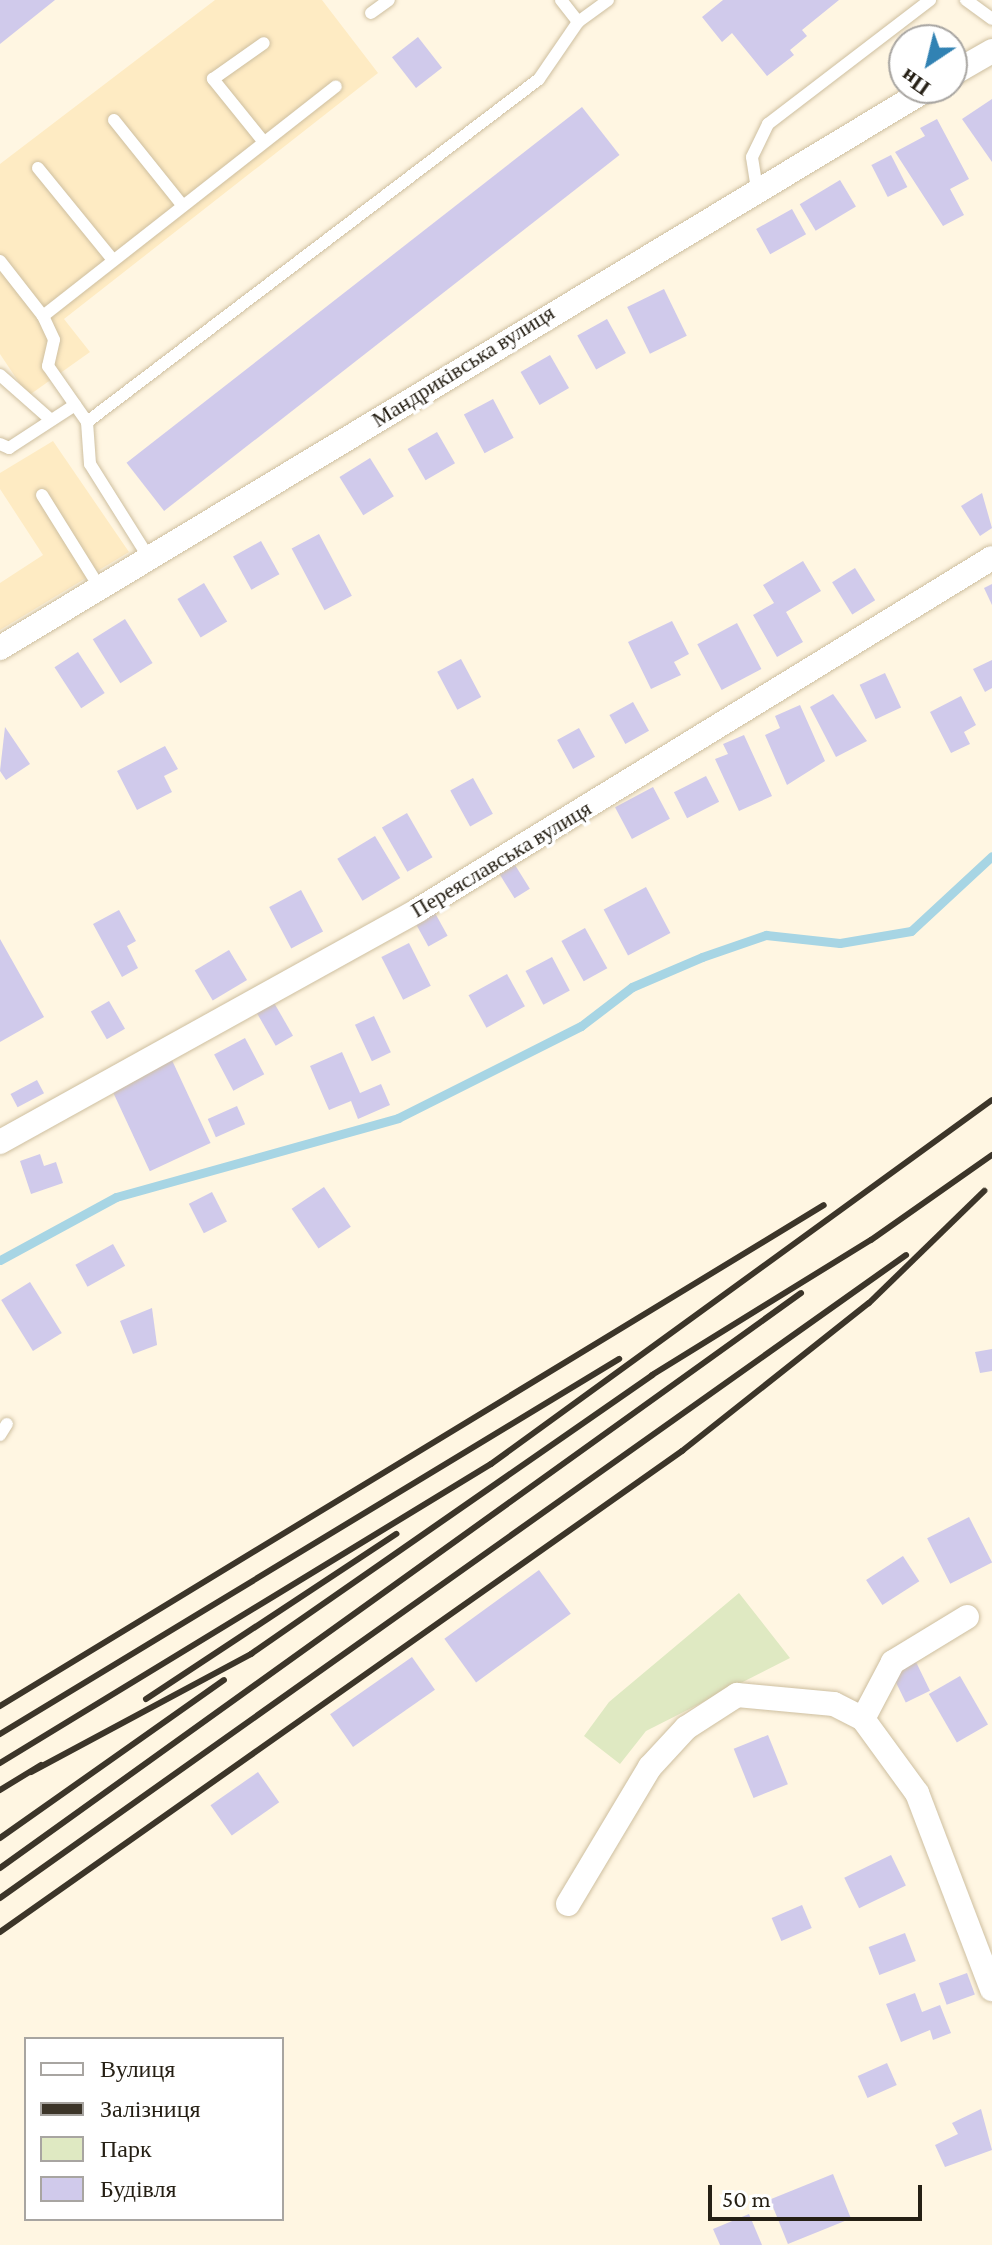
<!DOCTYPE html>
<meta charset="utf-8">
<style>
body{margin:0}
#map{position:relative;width:992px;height:2245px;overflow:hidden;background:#fff6e2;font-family:"Crimson Pro",serif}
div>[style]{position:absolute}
.built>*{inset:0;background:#feebc3}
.green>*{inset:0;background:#dfe9c2}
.stream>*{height:9px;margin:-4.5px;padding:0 4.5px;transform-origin:4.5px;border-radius:4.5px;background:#a7d5e4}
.building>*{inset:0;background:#d0caeb;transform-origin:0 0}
.roads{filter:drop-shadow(0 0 2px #cebfa0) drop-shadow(0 0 2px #cebfa0)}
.service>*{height:12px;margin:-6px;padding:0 6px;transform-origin:6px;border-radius:6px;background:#fff}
.minor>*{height:24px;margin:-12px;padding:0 12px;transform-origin:12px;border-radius:12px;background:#fff}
.rail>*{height:6px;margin:-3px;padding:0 3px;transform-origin:3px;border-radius:3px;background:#3c3529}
span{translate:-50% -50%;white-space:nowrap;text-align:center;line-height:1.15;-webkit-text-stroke:7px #fff;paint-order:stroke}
.street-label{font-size:22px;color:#251f14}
.legend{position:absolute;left:24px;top:2037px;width:260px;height:184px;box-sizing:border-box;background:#fff;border:2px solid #a8a5a1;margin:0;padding:10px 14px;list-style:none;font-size:24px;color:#251f14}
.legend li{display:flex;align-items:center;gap:16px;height:40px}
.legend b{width:40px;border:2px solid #a8a5a1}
.north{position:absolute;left:888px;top:24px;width:80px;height:80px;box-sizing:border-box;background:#fff;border:2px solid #a8a5a1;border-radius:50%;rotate:215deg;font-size:22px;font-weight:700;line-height:32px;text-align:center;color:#251f14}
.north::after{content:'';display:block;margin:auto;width:28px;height:36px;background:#3182b3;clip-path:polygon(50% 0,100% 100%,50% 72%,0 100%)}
.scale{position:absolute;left:708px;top:2185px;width:214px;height:36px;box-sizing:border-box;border:4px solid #251f14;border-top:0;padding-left:10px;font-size:24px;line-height:28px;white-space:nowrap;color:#251f14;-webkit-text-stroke:6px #fff;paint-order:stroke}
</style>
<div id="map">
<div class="built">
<i style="clip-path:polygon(215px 0,322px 0,378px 73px,64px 319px,90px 352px,28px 396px,0 354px,0 164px)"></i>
<i style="clip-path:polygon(53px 441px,129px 552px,0 630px,0 583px,43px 555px,0 489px,0 473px)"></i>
</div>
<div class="green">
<i style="clip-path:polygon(739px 1593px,790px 1658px,646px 1731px,620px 1764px,584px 1736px,609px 1702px)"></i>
</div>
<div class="stream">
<i style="left:0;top:1260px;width:132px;rotate:-28.5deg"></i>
<i style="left:116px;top:1197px;width:293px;rotate:-15.6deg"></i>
<i style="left:398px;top:1118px;width:205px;rotate:-26.7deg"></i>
<i style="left:581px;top:1026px;width:64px;rotate:-37.4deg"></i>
<i style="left:632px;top:987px;width:76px;rotate:-23.2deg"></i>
<i style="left:702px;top:957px;width:68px;rotate:-19deg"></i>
<i style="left:766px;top:935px;width:74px;rotate:6.2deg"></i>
<i style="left:840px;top:943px;width:72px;rotate:-9.6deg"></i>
<i style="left:911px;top:931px;width:110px;rotate:-42.8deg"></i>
</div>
<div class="building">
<i style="clip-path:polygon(0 0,55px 0,0 44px)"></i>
<i style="clip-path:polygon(723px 0,839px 0,802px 30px,807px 36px,790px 50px,794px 55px,767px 76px,732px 33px,722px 42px,702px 17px)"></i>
<i style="left:418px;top:37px;width:39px;height:33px;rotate:52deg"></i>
<i style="clip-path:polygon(992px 99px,992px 162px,962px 119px)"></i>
<i style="left:582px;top:107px;width:61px;height:578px;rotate:52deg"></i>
<i style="clip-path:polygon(937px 119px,969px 179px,950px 189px,964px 215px,943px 226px,895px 152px,925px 136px,920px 128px)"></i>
<i style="left:891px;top:155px;width:36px;height:22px;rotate:63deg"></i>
<i style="left:840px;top:180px;width:31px;height:47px;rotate:59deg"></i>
<i style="left:792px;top:209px;width:29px;height:41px;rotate:61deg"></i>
<i style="left:664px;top:289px;width:52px;height:41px;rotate:64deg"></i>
<i style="left:607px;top:319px;width:39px;height:34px;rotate:61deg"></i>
<i style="left:550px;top:355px;width:38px;height:34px;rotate:60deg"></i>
<i style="left:493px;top:399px;width:44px;height:33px;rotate:62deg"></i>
<i style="left:437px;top:432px;width:36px;height:34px;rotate:60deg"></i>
<i style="left:370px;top:458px;width:45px;height:36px;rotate:58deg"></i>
<i style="clip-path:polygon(982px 493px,992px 528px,980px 536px,961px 506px)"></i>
<i style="left:319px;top:534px;width:70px;height:31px;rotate:62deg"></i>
<i style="left:261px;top:541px;width:38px;height:32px;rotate:61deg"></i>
<i style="clip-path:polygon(803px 561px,821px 591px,786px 612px,803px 642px,777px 657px,753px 615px,774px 603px,763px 585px)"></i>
<i style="left:855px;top:568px;width:38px;height:27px;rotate:58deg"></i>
<i style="left:204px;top:583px;width:45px;height:31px;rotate:59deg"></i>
<i style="clip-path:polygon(992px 584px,992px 605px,984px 588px)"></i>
<i style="left:125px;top:619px;width:52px;height:38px;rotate:58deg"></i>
<i style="clip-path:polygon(672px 621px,689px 654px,674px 662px,681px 675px,651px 689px,628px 642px)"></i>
<i style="left:737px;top:623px;width:52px;height:45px;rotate:62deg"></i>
<i style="left:78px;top:652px;width:49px;height:28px;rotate:57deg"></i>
<i style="left:461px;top:659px;width:43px;height:27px;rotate:62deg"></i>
<i style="clip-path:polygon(992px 660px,992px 688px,985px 692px,973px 669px)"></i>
<i style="left:885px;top:673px;width:38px;height:28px;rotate:65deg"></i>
<i style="clip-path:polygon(833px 694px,867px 741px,836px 757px,810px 707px)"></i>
<i style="clip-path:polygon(961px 696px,976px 725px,964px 732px,970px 744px,951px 753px,930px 712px)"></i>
<i style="left:633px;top:702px;width:33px;height:27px;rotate:61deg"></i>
<i style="clip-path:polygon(800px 705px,825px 761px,787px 785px,765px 735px,780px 728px,775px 716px)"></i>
<i style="clip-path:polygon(5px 727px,30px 764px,6px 780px,0 771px)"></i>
<i style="left:579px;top:728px;width:33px;height:25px;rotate:61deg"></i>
<i style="clip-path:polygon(744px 735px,772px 796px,739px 811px,715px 759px,728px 754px,723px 744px)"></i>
<i style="clip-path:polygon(165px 746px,178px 769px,164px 776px,172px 792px,137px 810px,117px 771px)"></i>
<i style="left:706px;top:776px;width:29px;height:36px;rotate:63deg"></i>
<i style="left:473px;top:778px;width:41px;height:26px;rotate:61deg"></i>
<i style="left:653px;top:787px;width:36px;height:43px;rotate:62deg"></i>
<i style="left:407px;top:813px;width:51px;height:29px;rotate:60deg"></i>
<i style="left:375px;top:836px;width:49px;height:44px;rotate:59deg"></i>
<i style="left:515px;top:865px;width:28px;height:18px;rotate:58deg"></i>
<i style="left:646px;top:887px;width:52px;height:48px;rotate:62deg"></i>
<i style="left:301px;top:890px;width:47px;height:36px;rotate:62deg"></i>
<i style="clip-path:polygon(119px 910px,136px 941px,127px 946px,138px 968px,122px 977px,93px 924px)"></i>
<i style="left:435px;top:913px;width:26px;height:22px;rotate:61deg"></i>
<i style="left:585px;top:928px;width:46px;height:27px;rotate:61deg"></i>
<i style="clip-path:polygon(0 939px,44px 1017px,0 1042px)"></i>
<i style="left:409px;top:943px;width:48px;height:31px;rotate:63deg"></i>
<i style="left:229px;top:950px;width:35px;height:40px;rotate:59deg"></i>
<i style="left:552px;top:957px;width:38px;height:30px;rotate:62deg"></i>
<i style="left:507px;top:974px;width:37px;height:44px;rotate:61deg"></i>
<i style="left:109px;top:1001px;width:32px;height:21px;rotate:60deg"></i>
<i style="left:273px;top:1001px;width:40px;height:20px;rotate:60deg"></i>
<i style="left:374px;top:1016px;width:40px;height:21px;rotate:65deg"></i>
<i style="left:245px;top:1038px;width:41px;height:35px;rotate:62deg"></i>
<i style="clip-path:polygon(342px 1052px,360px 1093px,381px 1084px,390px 1105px,358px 1119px,351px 1101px,329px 1110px,310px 1066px)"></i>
<i style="left:170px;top:1056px;width:96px;height:67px;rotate:65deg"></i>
<i style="left:37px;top:1080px;width:15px;height:30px;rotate:62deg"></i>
<i style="left:237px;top:1106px;width:20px;height:32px;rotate:66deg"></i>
<i style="clip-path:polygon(40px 1154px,44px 1166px,56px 1162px,63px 1183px,31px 1194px,20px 1161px)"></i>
<i style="left:324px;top:1187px;width:48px;height:39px;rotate:56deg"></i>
<i style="left:212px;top:1192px;width:33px;height:26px;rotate:63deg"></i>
<i style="left:113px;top:1244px;width:25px;height:43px;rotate:61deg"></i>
<i style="left:30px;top:1282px;width:60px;height:34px;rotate:58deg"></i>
<i style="clip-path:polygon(152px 1308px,157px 1345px,133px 1354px,120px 1321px)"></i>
<i style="clip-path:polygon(992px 1349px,992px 1371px,980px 1373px,975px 1352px)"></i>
<i style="left:969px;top:1517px;width:51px;height:47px;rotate:63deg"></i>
<i style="left:903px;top:1556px;width:30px;height:44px;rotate:57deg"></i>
<i style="left:539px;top:1570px;width:54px;height:117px;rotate:54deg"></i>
<i style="left:412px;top:1657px;width:40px;height:100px;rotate:55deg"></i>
<i style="left:916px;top:1662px;width:32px;height:27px;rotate:64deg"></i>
<i style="left:960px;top:1676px;width:56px;height:36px;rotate:60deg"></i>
<i style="left:768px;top:1735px;width:53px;height:37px;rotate:68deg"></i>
<i style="left:258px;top:1772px;width:37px;height:58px;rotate:55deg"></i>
<i style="left:891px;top:1855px;width:34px;height:52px;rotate:64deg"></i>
<i style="left:802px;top:1905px;width:25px;height:33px;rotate:67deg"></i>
<i style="left:905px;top:1933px;width:30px;height:39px;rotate:69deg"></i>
<i style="left:967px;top:1973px;width:23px;height:30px;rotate:70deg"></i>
<i style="clip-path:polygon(915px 1993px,922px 2012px,940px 2005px,951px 2033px,933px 2040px,930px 2030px,901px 2042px,886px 2004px)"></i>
<i style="left:887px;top:2063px;width:24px;height:32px;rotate:66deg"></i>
<i style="clip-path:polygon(981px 2109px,992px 2150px,945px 2167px,935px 2145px,958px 2134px,952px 2123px)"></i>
<i style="left:833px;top:2174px;width:48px;height:68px;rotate:68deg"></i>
<i style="clip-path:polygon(749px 2214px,762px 2245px,720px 2245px,713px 2229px)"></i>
</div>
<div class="roads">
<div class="service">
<i style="left:561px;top:0;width:28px;rotate:52deg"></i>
<i style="left:578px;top:22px;width:37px;rotate:-36deg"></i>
<i style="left:966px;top:0;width:32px;rotate:36deg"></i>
<i style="left:371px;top:13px;width:22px;rotate:-36deg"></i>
<i style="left:114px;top:120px;width:109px;rotate:51.3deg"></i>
<i style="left:263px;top:141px;width:80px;rotate:-128.9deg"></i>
<i style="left:213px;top:79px;width:62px;rotate:-35.2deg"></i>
<i style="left:38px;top:168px;width:119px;rotate:50.8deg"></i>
<i style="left:757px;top:189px;width:32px;rotate:-99deg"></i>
<i style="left:752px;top:157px;width:37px;rotate:-64deg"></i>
<i style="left:768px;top:124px;width:204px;rotate:-37.4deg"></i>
<i style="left:0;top:261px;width:70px;rotate:52deg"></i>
<i style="left:43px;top:316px;width:26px;rotate:65deg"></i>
<i style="left:54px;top:340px;width:27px;rotate:103deg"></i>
<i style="left:48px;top:366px;width:68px;rotate:55.1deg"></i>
<i style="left:43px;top:316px;width:372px;rotate:-38.1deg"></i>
<i style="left:0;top:375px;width:68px;rotate:41.4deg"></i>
<i style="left:0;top:444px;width:10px;rotate:24deg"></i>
<i style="left:9px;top:448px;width:79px;rotate:-33.1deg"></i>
<i style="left:42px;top:495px;width:110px;rotate:58.1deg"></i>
<i style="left:149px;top:558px;width:111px;rotate:-122.1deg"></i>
<i style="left:90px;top:464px;width:42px;rotate:-94.1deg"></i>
<i style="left:87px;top:422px;width:567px;rotate:-37.19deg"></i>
<i style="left:539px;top:79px;width:69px;rotate:-55.6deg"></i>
<i style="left:0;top:1435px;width:13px;rotate:-58deg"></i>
</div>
<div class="minor">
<i style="left:952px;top:74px;width:46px;rotate:-29.9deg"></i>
<i style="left:0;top:648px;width:1085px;rotate:-31.08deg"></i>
<i style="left:0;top:1142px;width:478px;rotate:-29deg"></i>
<i style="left:418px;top:910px;width:673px;rotate:-31.52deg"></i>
<i style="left:967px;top:1617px;width:87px;rotate:148.7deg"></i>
<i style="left:893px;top:1662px;width:64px;rotate:117.8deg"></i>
<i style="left:863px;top:1719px;width:92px;rotate:53.9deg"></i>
<i style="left:917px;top:1793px;width:210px;rotate:69.1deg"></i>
<i style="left:568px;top:1904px;width:160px;rotate:-59.1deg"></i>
<i style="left:650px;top:1767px;width:53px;rotate:-47.3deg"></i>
<i style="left:686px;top:1728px;width:61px;rotate:-32.9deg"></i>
<i style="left:737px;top:1695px;width:97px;rotate:5.3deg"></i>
<i style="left:834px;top:1704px;width:33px;rotate:27deg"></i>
</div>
</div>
<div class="rail">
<i style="left:146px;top:1699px;width:300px;rotate:-33.4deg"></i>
<i style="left:0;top:1706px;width:964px;rotate:-31.3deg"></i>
<i style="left:0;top:1734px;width:724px;rotate:-31.21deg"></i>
<i style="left:0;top:1763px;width:575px;rotate:-31.34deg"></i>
<i style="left:491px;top:1464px;width:619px;rotate:-36deg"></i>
<i style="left:31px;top:1772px;width:250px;rotate:-28.2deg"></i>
<i style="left:251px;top:1654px;width:489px;rotate:-34.8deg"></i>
<i style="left:652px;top:1375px;width:257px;rotate:-31.7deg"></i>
<i style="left:871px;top:1240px;width:148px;rotate:-35.1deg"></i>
<i style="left:0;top:1790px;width:48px;rotate:-31.4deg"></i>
<i style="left:0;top:1838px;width:274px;rotate:-35.2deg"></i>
<i style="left:0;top:1868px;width:986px;rotate:-35.67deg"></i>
<i style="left:0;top:1898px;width:1111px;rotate:-35.36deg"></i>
<i style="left:0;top:1932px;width:835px;rotate:-35.19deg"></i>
<i style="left:682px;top:1451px;width:238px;rotate:-38.4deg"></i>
<i style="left:869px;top:1303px;width:161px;rotate:-44.2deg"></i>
</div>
<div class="street-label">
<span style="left:463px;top:366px;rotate:-32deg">Мандриківська вулиця</span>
<span style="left:501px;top:859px;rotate:-31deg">Переяславська вулиця</span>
</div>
<ul class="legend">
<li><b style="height:10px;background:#fff"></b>Вулиця</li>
<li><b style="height:10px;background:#3c3529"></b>Залізниця</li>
<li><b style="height:22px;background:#dfe9c2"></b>Парк</li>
<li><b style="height:22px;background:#d0caeb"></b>Будівля</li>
</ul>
<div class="north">Пн</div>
<div class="scale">50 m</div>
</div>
